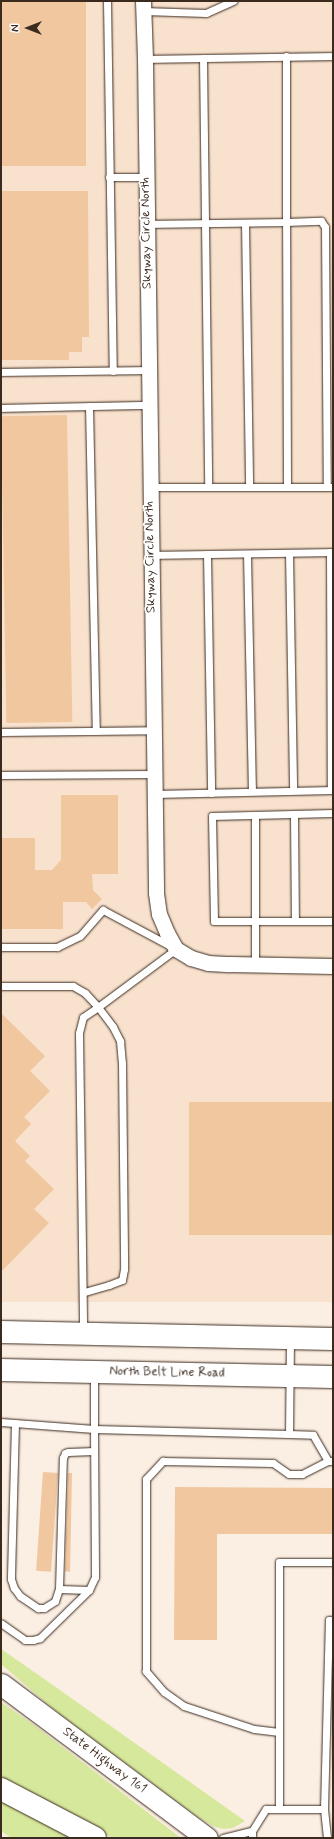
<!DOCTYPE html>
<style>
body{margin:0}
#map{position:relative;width:334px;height:1839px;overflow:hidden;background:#fbeee2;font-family:Mynerve,sans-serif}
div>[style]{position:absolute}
.built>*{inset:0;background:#f8e2ce;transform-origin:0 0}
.green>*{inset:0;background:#d6e89c}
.building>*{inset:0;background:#f1c7a0;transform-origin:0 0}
.roads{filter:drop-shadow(0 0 1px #3b2a1e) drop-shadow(0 0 1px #3b2a1e)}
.lane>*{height:7px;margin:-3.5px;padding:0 3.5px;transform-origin:3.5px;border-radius:3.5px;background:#fff}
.street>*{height:15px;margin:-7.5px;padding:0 7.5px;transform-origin:7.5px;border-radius:7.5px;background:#fff}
.secondary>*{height:21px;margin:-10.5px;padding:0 10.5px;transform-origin:10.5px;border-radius:10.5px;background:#fff}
.primary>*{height:22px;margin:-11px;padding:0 11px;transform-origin:11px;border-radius:11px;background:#fff}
.highway>*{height:22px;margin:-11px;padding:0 11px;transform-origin:11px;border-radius:11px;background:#fff}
span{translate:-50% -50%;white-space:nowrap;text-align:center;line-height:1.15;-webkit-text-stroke:3.5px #fff;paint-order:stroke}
.street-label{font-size:13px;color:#3b2a1e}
.frame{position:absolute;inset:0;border:2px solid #3b2a1e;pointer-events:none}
.north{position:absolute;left:8px;top:8px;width:40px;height:40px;-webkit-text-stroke:3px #fff;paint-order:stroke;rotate:270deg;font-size:11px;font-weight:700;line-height:16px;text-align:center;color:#3b2a1e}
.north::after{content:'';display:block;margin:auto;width:14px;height:18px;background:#3b2a1e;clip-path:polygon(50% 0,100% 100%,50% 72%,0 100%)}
</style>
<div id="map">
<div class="built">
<i style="left:1px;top:1px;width:332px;height:1301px"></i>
</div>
<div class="green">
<i style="clip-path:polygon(1px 1649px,40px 1676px,245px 1821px,233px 1828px,223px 1829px,213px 1826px,195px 1815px,53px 1709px,1px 1664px)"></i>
<i style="clip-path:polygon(1px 1702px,34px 1725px,181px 1838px,113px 1838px,1px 1781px)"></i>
<i style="clip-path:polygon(1px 1800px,74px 1838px,11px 1838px,1px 1831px)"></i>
</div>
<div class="building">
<i style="left:1px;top:1px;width:85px;height:165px"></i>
<i style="clip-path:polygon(1px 191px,88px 191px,89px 337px,82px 337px,82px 352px,69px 352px,69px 360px,1px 360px)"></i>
<i style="left:67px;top:415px;width:307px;height:66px;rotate:89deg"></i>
<i style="clip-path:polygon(61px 795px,118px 795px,118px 874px,92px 874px,93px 890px,102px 899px,92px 909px,86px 902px,63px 902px,63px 929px,1px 929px,1px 838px,35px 838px,35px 870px,52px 870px,61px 860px)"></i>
<i style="clip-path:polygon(1px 1013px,45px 1056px,30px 1071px,50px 1091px,24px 1117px,31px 1124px,15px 1141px,30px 1156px,25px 1161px,54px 1189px,34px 1209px,49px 1223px,1px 1272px)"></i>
<i style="left:333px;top:1102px;width:133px;height:144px;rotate:90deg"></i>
<i style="left:43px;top:1472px;width:15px;height:99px;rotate:4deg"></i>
<i style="clip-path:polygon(68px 1473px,72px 1473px,70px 1572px,65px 1571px)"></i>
<i style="clip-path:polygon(175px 1487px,333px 1488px,333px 1534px,217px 1534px,217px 1640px,174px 1640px)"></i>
</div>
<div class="roads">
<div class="lane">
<i style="left:107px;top:1px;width:370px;rotate:89.1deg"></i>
<i style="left:143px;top:11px;width:63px;rotate:1.8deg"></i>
<i style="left:206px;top:13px;width:30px;rotate:-24deg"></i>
<i style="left:203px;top:58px;width:429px;rotate:89.3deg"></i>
<i style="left:145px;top:59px;width:188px;rotate:-0.9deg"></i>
<i style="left:109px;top:177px;width:37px"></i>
<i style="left:245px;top:223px;width:264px;rotate:89.1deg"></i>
<i style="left:147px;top:224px;width:139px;rotate:-0.8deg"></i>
<i style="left:286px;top:222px;width:166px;rotate:-90deg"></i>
<i style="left:1px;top:372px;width:148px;rotate:-0.8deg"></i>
<i style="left:89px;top:406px;width:325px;rotate:88.8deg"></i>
<i style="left:1px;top:408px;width:148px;rotate:-1.2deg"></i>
<i style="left:150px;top:487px;width:183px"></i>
<i style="left:287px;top:487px;width:265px;rotate:-90.2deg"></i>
<i style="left:286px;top:222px;width:35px;rotate:-2deg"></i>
<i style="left:321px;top:221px;width:7px;rotate:56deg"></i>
<i style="left:325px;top:227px;width:260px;rotate:89.6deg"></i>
<i style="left:330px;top:552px;width:238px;rotate:89.8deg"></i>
<i style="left:289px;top:553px;width:237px;rotate:89deg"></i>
<i style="left:207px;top:554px;width:239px;rotate:89deg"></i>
<i style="left:247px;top:554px;width:237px;rotate:88.8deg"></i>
<i style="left:151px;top:555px;width:182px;rotate:-0.9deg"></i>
<i style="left:1px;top:732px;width:153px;rotate:-0.7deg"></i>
<i style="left:1px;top:775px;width:153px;rotate:-0.4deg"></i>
<i style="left:155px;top:794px;width:178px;rotate:-1.3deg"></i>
<i style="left:333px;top:813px;width:121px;rotate:178.6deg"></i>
<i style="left:212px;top:816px;width:105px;rotate:88.9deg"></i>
<i style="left:214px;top:921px;width:119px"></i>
<i style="left:294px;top:814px;width:107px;rotate:89.5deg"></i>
<i style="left:255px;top:815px;width:150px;rotate:90deg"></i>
<i style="left:1px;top:947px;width:56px"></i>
<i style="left:57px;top:947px;width:25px;rotate:-26deg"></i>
<i style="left:80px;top:936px;width:35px;rotate:-49deg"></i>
<i style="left:103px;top:910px;width:83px;rotate:28.1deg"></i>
<i style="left:176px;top:949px;width:97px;rotate:143.4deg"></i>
<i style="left:98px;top:1007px;width:25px;rotate:53deg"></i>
<i style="left:113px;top:1027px;width:16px;rotate:63deg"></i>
<i style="left:120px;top:1041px;width:22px;rotate:85deg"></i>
<i style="left:122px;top:1063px;width:206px;rotate:89.4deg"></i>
<i style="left:124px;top:1269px;width:11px;rotate:100deg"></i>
<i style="left:122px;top:1280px;width:14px;rotate:159deg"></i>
<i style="left:109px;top:1285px;width:26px;rotate:164deg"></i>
<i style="left:1px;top:986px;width:72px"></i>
<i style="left:73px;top:986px;width:14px;rotate:30deg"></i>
<i style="left:85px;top:993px;width:19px;rotate:47deg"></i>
<i style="left:98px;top:1007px;width:18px;rotate:146deg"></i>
<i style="left:83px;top:1017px;width:16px;rotate:104deg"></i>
<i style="left:79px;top:1033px;width:298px;rotate:89.2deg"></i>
<i style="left:94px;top:1374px;width:55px;rotate:90deg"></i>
<i style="left:94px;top:1429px;width:195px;rotate:1.5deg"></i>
<i style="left:289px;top:1434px;width:94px;rotate:-89.4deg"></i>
<i style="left:1px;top:1422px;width:93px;rotate:4.3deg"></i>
<i style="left:94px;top:1429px;width:148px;rotate:89.6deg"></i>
<i style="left:95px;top:1577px;width:14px;rotate:115deg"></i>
<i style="left:89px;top:1590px;width:69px;rotate:135.6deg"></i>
<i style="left:40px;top:1638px;width:7px;rotate:164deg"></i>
<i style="left:33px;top:1640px;width:8px;rotate:180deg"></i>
<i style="left:25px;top:1640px;width:29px;rotate:-145deg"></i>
<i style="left:15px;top:1423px;width:156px;rotate:91.5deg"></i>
<i style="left:11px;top:1579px;width:9px;rotate:72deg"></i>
<i style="left:14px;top:1588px;width:10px;rotate:53deg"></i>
<i style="left:20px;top:1596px;width:22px;rotate:34deg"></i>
<i style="left:38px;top:1608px;width:6px"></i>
<i style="left:44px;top:1608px;width:13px;rotate:-32deg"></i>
<i style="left:55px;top:1601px;width:13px;rotate:-72deg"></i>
<i style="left:59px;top:1589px;width:131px;rotate:-88.3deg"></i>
<i style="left:63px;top:1458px;width:5px;rotate:-68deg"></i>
<i style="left:65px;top:1453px;width:3px;rotate:-18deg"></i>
<i style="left:68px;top:1452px;width:26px;rotate:-2deg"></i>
<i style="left:289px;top:1434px;width:24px;rotate:2deg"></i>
<i style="left:313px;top:1435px;width:30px;rotate:60deg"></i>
<i style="left:328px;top:1461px;width:5px"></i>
<i style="left:59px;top:1589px;width:30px;rotate:2deg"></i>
<i style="left:279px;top:1732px;width:25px;rotate:-173deg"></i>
<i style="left:254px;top:1729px;width:74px;rotate:-161.8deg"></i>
<i style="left:184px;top:1706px;width:24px;rotate:-145deg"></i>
<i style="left:164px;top:1692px;width:28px;rotate:-131deg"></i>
<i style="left:146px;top:1671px;width:192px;rotate:-90deg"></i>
<i style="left:146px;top:1479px;width:25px;rotate:-47deg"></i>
<i style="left:163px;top:1461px;width:110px;rotate:1deg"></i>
<i style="left:273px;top:1463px;width:19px;rotate:35deg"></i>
<i style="left:289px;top:1474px;width:13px"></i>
<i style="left:302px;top:1474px;width:29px;rotate:-27deg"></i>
<i style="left:279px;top:1809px;width:247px;rotate:-90deg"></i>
<i style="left:279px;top:1562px;width:54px"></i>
<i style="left:324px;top:1809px;width:29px;rotate:84deg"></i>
<i style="left:223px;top:1838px;width:30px;rotate:-14deg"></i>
<i style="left:252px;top:1838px;width:7px;rotate:-90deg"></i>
<i style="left:252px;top:1831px;width:26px;rotate:-58deg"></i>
<i style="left:266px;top:1809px;width:58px"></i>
<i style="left:324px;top:1809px;width:189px;rotate:-88.5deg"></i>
<i style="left:329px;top:1620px;width:4px"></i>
</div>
<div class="street">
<i style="left:143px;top:1px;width:58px;rotate:88deg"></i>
<i style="left:145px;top:59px;width:834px;rotate:89.24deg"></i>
<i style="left:156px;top:893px;width:21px;rotate:82deg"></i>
<i style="left:159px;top:914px;width:21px;rotate:67deg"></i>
<i style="left:167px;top:933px;width:18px;rotate:61deg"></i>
<i style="left:176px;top:949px;width:17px;rotate:31deg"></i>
<i style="left:191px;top:958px;width:18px;rotate:16deg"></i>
<i style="left:208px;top:963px;width:22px;rotate:3deg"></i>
<i style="left:230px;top:964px;width:103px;rotate:1.1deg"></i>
</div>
<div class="secondary">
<i style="left:1px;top:1684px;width:257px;rotate:36.8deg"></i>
</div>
<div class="primary">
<i style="left:1px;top:1332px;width:332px;rotate:1.2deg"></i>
<i style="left:1px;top:1370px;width:332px;rotate:1.2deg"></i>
</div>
<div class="highway">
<i style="left:1px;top:1789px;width:106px;rotate:27.5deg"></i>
</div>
</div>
<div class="street-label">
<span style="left:147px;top:233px;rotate:-91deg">Skyway Circle North</span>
<span style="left:151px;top:557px;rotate:-91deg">Skyway Circle North</span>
<span style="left:167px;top:1373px;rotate:1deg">North Belt Line Road</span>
<span style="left:104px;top:1761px;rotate:37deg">State Highway 161</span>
</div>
<div class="frame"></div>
<div class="north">N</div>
</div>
